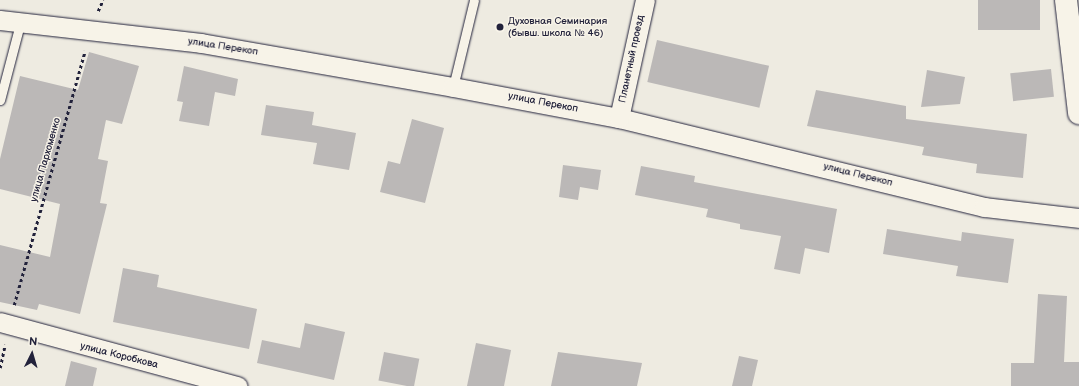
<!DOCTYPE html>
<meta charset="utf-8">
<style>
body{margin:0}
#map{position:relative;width:1079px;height:386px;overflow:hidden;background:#eeebe1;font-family:"Balsamiq Sans",sans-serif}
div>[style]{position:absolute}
.building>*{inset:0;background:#bbb8b7;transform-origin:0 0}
.path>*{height:2.5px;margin-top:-1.25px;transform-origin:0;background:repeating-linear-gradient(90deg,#22223b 0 3px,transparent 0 6px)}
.roads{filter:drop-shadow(0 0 1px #22223b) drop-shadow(0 0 1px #22223b)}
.lane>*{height:9px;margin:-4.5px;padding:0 4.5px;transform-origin:4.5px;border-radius:4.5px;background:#f7f3e8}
.street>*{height:19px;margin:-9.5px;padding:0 9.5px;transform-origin:9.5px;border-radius:9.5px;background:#f7f3e8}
.secondary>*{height:22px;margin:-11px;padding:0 11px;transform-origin:11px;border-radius:11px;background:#f7f3e8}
.dots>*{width:11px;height:11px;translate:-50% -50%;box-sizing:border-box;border:2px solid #f7f3e8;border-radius:50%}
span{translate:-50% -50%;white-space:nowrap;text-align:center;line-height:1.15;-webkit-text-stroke:3px #f7f3e8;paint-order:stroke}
.poi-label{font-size:10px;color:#22223b}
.left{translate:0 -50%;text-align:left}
.street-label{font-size:10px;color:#22223b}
.north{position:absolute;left:12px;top:334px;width:40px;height:40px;-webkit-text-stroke:3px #f7f3e8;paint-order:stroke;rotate:5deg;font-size:11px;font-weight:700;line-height:16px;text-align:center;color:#22223b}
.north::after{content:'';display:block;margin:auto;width:14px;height:18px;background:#22223b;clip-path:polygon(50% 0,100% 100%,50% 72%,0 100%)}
</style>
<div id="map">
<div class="building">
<i style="left:978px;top:0;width:62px;height:30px"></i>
<i style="left:657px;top:40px;width:115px;height:43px;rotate:13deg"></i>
<i style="clip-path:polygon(89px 52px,139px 66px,122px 124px,106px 120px,98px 159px,108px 161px,100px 203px,107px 204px,80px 314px,39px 304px,37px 310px,0 302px,0 245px,50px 257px,60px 204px,0 189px,0 159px,20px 76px,78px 90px)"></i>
<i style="clip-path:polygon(184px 66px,238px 79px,235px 96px,215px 92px,209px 126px,179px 121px,183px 102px,177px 101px)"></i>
<i style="left:1051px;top:69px;width:28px;height:41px;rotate:84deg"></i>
<i style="clip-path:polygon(927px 70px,965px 77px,960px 104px,921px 107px)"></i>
<i style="clip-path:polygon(816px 90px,906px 106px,906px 119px,1027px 134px,1023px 178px,976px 173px,977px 164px,922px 155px,924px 147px,807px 126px)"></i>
<i style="clip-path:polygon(266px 105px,314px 112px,312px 125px,356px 133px,349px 170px,313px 164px,317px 143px,261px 135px)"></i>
<i style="clip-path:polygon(412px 119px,444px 128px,425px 203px,380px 192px,388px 161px,400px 164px)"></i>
<i style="clip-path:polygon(563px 165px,601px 170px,598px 190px,580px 187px,578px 200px,559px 197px)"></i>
<i style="clip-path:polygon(641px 166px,695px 176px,694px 182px,837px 209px,829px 253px,805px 248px,800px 274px,774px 269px,781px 236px,740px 229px,740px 224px,706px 217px,708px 209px,635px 195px)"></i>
<i style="clip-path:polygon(887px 229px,961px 241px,962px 232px,1014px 239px,1008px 283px,956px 276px,958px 266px,883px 254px)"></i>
<i style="clip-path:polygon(123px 268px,159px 275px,157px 287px,257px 309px,249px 349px,113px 322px)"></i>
<i style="clip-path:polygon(1038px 294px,1067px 296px,1064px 362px,1079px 362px,1079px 386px,1011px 386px,1011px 363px,1034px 363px)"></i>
<i style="clip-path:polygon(305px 323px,345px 332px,334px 380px,257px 363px,262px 340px,300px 348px)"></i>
<i style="clip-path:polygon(476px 343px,511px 350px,504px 386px,467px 386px)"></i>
<i style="left:384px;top:352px;width:36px;height:29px;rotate:11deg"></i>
<i style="clip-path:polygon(558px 352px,642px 363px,637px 386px,551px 386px)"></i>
<i style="clip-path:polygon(739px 356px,758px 360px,752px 386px,732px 386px)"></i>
<i style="clip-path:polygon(71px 361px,97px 368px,93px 386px,65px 386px)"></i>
</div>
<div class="path">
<i style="left:98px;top:11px;width:12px;rotate:-66deg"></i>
<i style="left:14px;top:305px;width:264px;rotate:-74.4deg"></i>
<i style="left:0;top:368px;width:24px;rotate:-78deg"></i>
</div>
<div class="roads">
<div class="lane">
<i style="left:453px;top:87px;width:89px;rotate:-76.4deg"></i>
<i style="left:0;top:100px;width:79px;rotate:-75.3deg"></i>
</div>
<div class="street">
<i style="left:0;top:20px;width:202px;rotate:6.5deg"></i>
<i style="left:201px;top:43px;width:256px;rotate:9.9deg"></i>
<i style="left:453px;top:87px;width:169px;rotate:10.6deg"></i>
<i style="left:619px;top:118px;width:376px;rotate:13.7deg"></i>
<i style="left:984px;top:207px;width:96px;rotate:6.6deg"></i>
<i style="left:619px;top:118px;width:121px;rotate:-77.6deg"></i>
<i style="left:0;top:322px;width:246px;rotate:15.1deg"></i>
</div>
<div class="secondary">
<i style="left:1066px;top:0;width:114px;rotate:83.4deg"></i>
</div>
</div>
<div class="dots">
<i style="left:500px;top:27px;background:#22223b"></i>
</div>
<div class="poi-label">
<span class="left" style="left:508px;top:27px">Духовная Семинария<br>(бывш. школа № 46)</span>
</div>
<div class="street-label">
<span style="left:223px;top:47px;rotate:9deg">улица Перекоп</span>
<span style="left:632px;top:59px;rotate:-78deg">Планетный проезд</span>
<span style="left:543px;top:103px;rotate:11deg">улица Перекоп</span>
<span style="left:46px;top:160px;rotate:-74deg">улица Пархоменко</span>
<span style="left:858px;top:175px;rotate:14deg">улица Перекоп</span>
<span style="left:119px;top:356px;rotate:14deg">улица Коробкова</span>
</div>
<div class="north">N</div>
</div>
